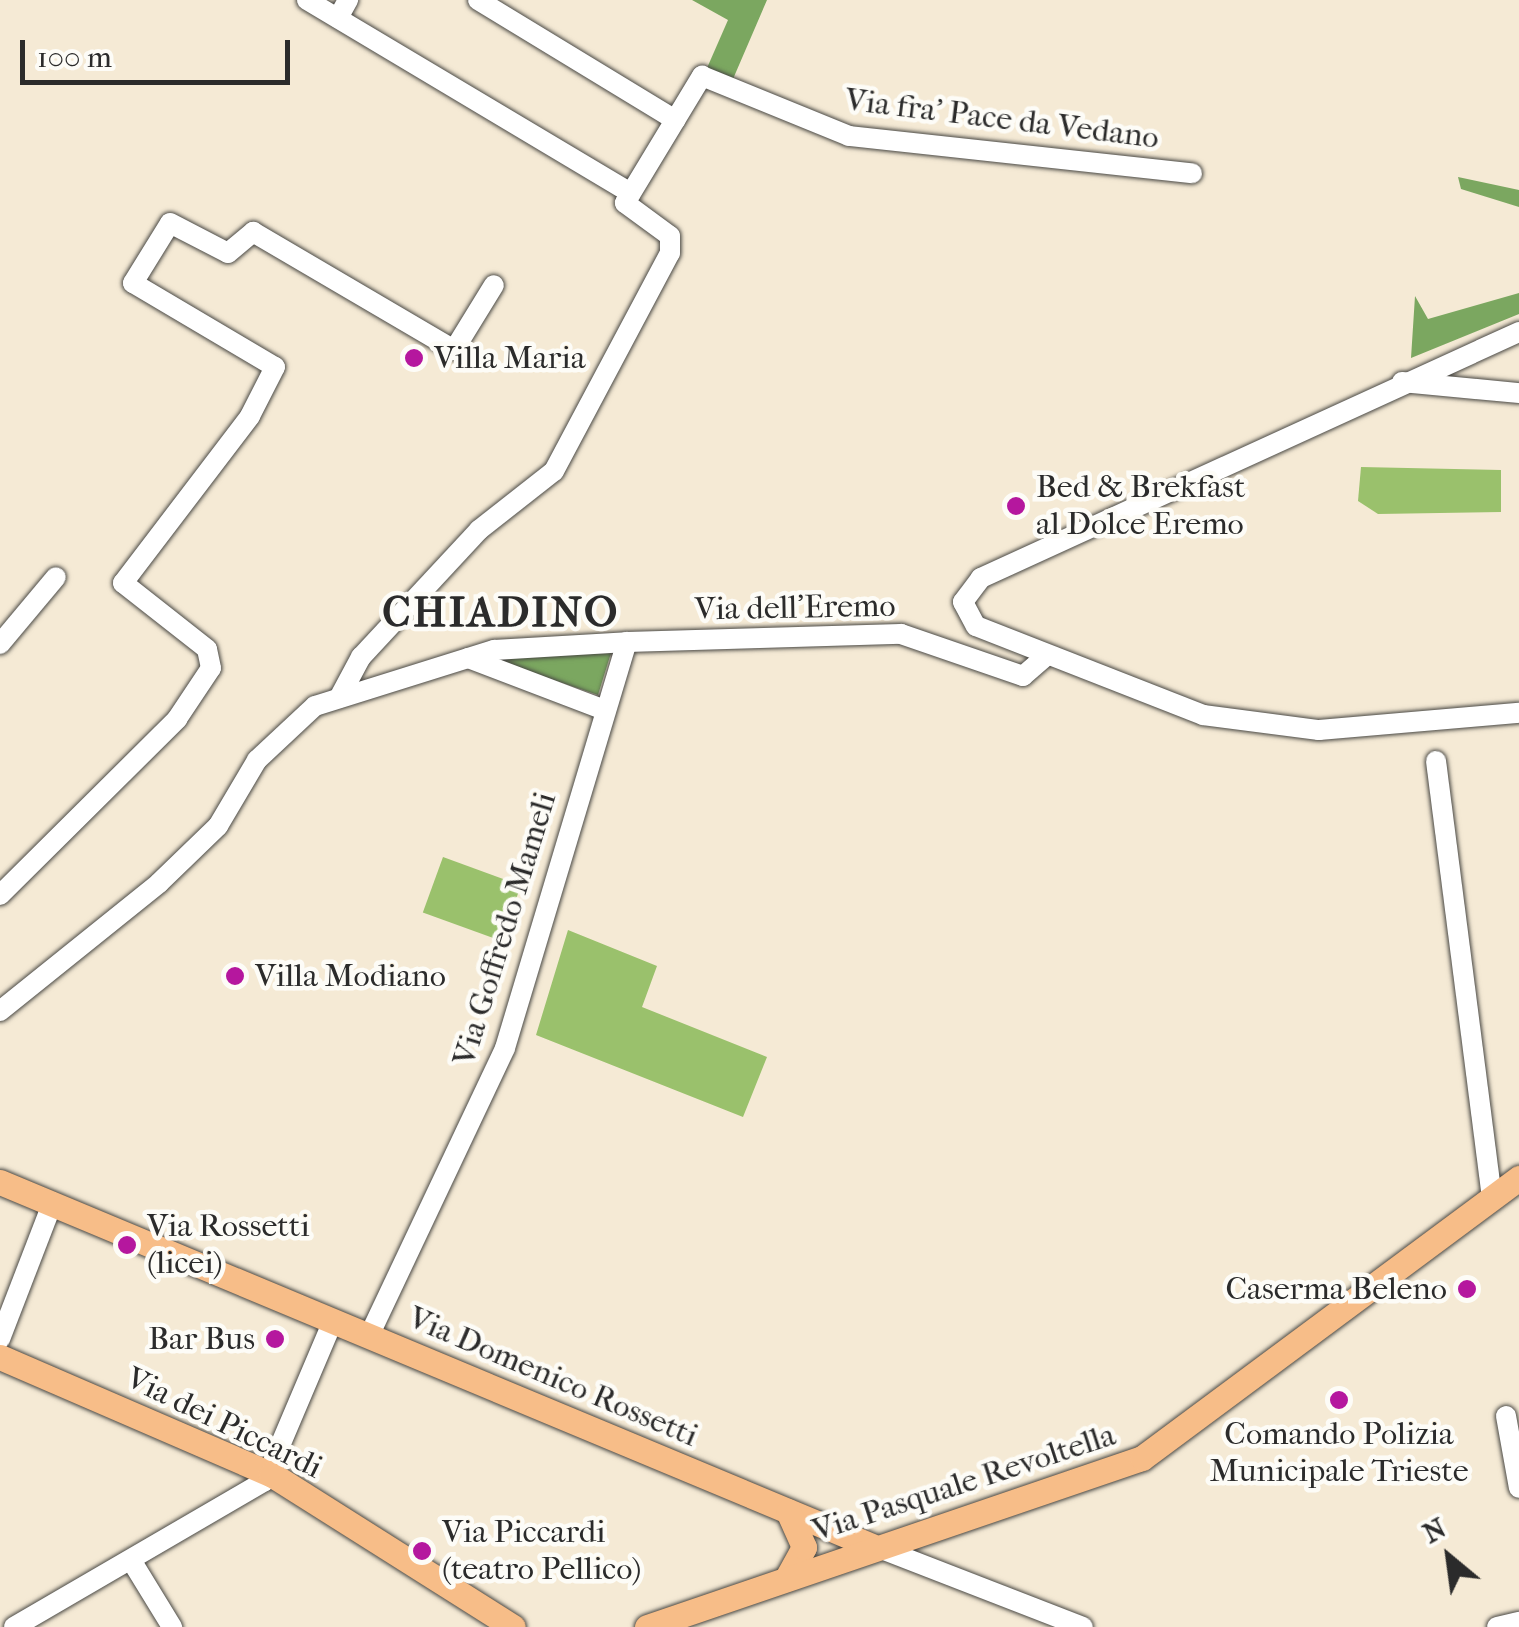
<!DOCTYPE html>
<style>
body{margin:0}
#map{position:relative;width:1519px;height:1627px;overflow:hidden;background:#f5ead5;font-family:"IM FELL French Canon",serif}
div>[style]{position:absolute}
.green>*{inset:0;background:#9ac16c;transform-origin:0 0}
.forest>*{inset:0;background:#7ba760}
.roads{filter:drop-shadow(0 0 2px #494844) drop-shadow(0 0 2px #494844)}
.minor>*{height:20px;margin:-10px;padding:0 10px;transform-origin:10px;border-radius:10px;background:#fff}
.major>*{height:25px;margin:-12.5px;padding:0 12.5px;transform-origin:12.5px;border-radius:12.5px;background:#f7bd88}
.dots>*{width:28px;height:28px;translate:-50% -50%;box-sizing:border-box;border:5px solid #fdfcf7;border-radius:50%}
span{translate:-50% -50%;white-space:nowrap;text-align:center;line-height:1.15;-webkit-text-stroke:9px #fdfcf7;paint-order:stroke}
.street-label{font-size:32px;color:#2b2b2b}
.poi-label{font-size:32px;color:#2b2b2b}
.left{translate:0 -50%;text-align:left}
.right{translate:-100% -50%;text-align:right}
.district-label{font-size:42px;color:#2b2b2b;font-weight:700;letter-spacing:2.5px}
.north{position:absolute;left:1399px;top:1507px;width:100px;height:100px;-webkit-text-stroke:8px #fdfcf7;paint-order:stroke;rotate:331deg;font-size:28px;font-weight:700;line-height:40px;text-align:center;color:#2b2b2b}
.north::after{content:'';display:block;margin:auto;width:35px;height:45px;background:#2b2b2b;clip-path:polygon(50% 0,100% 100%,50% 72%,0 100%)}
.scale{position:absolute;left:20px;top:40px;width:270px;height:45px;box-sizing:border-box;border:5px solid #2b2b2b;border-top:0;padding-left:12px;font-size:30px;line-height:35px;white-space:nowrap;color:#2b2b2b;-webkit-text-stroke:8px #fdfcf7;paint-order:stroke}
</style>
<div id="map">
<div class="green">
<i style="clip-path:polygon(1361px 467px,1501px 470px,1501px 512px,1378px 514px,1358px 501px)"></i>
<i style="left:443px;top:857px;width:83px;height:59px;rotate:20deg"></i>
<i style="clip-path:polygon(568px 930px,657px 966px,642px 1007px,767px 1057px,743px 1117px,536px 1035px)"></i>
</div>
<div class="forest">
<i style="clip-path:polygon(692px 0,767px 0,733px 79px,707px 68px,728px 20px)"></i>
<i style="clip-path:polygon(1458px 177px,1519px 190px,1519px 207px,1461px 189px)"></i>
<i style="clip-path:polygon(1519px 293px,1519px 314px,1411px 358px,1415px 296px,1428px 319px)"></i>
<i style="clip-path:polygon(611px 653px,598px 695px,498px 661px,517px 657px)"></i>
</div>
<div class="roads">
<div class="minor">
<i style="left:307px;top:0;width:377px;rotate:30.8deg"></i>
<i style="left:478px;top:0;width:231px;rotate:31.3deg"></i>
<i style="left:338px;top:18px;width:21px;rotate:-61deg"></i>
<i style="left:1519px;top:332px;width:592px;rotate:155.43deg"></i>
<i style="left:981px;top:578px;width:30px;rotate:127deg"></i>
<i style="left:963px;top:602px;width:27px;rotate:62deg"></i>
<i style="left:976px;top:626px;width:244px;rotate:21.4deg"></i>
<i style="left:1203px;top:715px;width:117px;rotate:7.4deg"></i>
<i style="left:1319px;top:730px;width:201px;rotate:-4.9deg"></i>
<i style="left:1402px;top:382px;width:118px;rotate:5.4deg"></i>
<i style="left:0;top:644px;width:87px;rotate:-50.1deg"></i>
<i style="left:468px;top:658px;width:143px;rotate:20.8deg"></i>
<i style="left:339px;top:698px;width:47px;rotate:-61.8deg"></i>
<i style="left:361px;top:657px;width:173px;rotate:-47.1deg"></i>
<i style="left:479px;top:530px;width:95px;rotate:-38.2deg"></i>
<i style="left:554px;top:471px;width:247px;rotate:-62deg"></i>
<i style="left:670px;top:253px;width:17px;rotate:-90deg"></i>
<i style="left:670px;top:236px;width:56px;rotate:-143.7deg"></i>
<i style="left:625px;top:203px;width:149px;rotate:-58.8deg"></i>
<i style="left:702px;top:76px;width:159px;rotate:22.2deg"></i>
<i style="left:849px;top:136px;width:345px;rotate:6.2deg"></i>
<i style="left:1436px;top:761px;width:442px;rotate:82.7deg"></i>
<i style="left:0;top:895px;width:250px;rotate:-44.8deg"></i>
<i style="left:177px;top:719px;width:61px;rotate:-56.3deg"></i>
<i style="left:211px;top:668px;width:19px;rotate:-102deg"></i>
<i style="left:207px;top:649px;width:107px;rotate:-141.8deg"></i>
<i style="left:123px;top:583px;width:210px;rotate:-52.7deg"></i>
<i style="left:250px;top:416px;width:55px;rotate:-63deg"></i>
<i style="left:275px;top:367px;width:165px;rotate:-149.4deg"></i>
<i style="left:133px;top:283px;width:70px;rotate:-58.3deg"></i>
<i style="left:170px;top:223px;width:65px;rotate:27.3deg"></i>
<i style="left:228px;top:253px;width:33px;rotate:-40deg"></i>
<i style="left:253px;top:232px;width:233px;rotate:30.4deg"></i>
<i style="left:454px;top:350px;width:76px;rotate:-58.4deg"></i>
<i style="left:0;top:1011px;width:204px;rotate:-38.8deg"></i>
<i style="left:159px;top:883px;width:82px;rotate:-44deg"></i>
<i style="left:218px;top:826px;width:77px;rotate:-59.4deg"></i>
<i style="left:257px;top:760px;width:79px;rotate:-43deg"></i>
<i style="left:315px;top:706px;width:188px;rotate:-17.4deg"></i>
<i style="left:494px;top:650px;width:133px;rotate:-3.4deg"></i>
<i style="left:627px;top:642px;width:274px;rotate:-1.7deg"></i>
<i style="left:901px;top:634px;width:129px;rotate:19deg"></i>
<i style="left:1023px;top:676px;width:29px;rotate:-41deg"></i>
<i style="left:369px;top:1336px;width:318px;rotate:-64.7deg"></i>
<i style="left:505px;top:1048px;width:424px;rotate:-73.3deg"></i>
<i style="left:0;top:1339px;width:145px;rotate:-68.9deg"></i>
<i style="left:1506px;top:1416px;width:73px;rotate:79.8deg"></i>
<i style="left:874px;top:1546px;width:224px;rotate:21.2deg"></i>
<i style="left:131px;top:1560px;width:79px;rotate:58.5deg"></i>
<i style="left:14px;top:1627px;width:290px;rotate:-30.2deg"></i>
<i style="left:265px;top:1481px;width:174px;rotate:-67deg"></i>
<i style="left:1497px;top:1627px;width:23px;rotate:-13deg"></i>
</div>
<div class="major">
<i style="left:0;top:1182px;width:945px;rotate:22.66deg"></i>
<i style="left:0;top:1357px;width:295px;rotate:23.4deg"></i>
<i style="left:271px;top:1474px;width:286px;rotate:32.3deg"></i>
<i style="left:788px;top:1576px;width:33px;rotate:-61deg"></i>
<i style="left:804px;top:1547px;width:39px;rotate:-114deg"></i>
<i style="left:647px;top:1627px;width:523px;rotate:-18.85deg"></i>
<i style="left:1142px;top:1458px;width:470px;rotate:-36.6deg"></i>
</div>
</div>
<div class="dots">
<i style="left:414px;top:358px;background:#b5179e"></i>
<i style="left:1016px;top:506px;background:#b5179e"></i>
<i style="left:235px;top:976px;background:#b5179e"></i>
<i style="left:127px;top:1245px;background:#b5179e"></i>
<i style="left:1467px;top:1289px;background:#b5179e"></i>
<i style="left:275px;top:1339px;background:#b5179e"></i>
<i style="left:1339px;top:1400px;background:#b5179e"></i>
<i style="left:422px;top:1551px;background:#b5179e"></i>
</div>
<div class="street-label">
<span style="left:1002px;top:119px;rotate:7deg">Via fra' Pace da Vedano</span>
<span style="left:795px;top:608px;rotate:-1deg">Via dell'Eremo</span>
<span style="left:505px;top:929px;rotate:-73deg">Via Goffredo Mameli</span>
<span style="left:553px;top:1377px;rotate:23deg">Via Domenico Rossetti</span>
<span style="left:224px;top:1423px;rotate:26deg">Via dei Piccardi</span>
<span style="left:964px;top:1483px;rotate:-18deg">Via Pasquale Revoltella</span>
</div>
<div class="poi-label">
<span class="left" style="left:434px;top:358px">Villa Maria</span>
<span class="left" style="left:1036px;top:506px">Bed &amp; Brekfast<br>al Dolce Eremo</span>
<span class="left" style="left:255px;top:976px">Villa Modiano</span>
<span class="left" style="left:147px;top:1245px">Via Rossetti<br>(licei)</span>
<span class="right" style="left:1447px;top:1289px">Caserma Beleno</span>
<span class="right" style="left:255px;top:1339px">Bar Bus</span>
<span style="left:1339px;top:1453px">Comando Polizia<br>Municipale Trieste</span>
<span class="left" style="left:442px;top:1551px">Via Piccardi<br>(teatro Pellico)</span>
</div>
<div class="district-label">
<span style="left:501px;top:613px">CHIADINO</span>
</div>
<div class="north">N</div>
<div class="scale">100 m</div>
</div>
